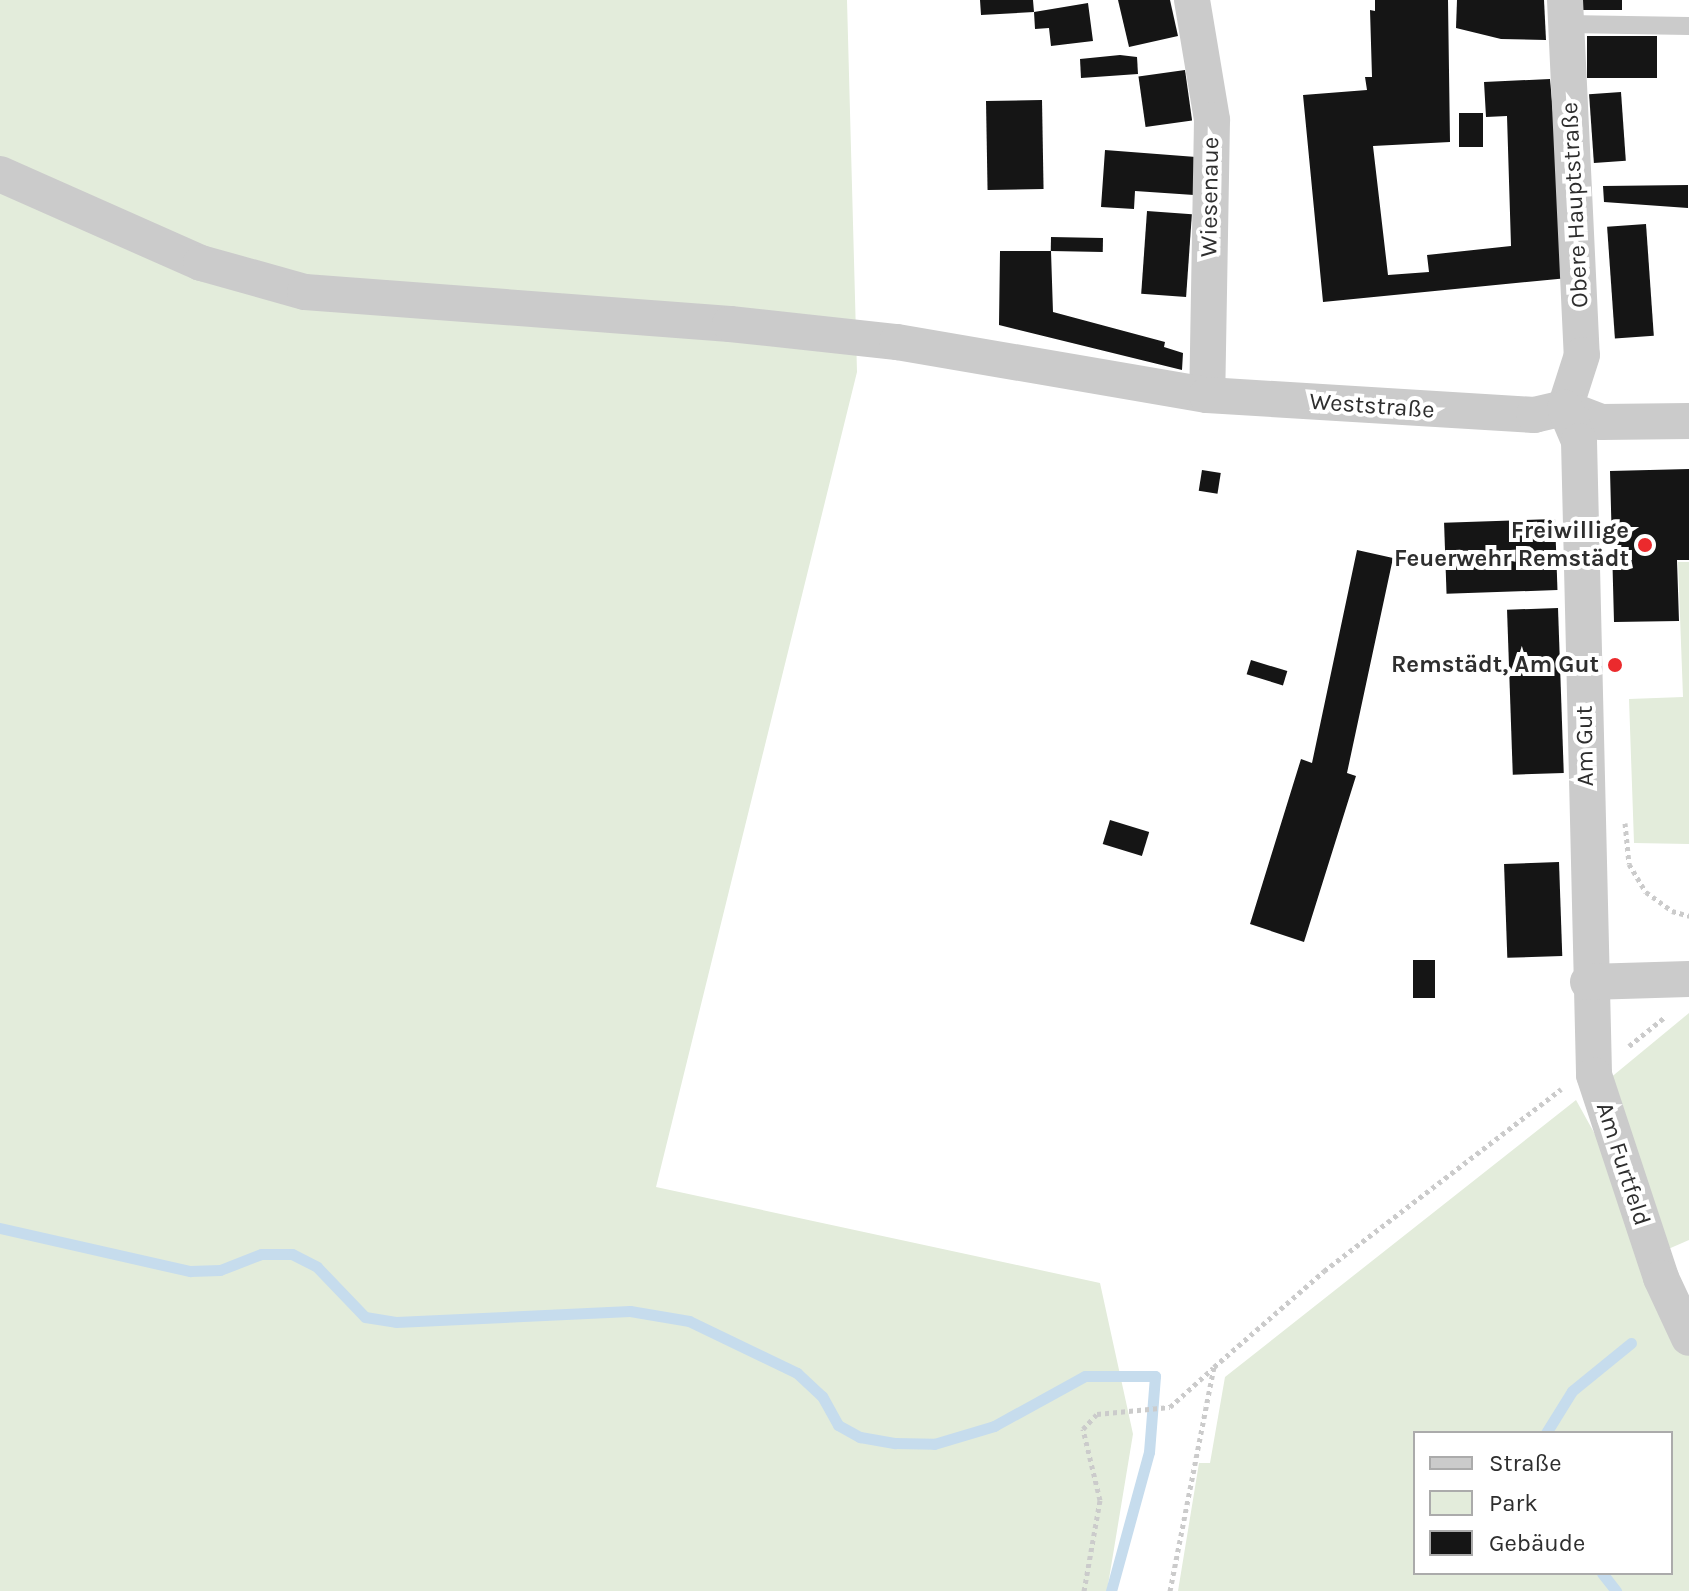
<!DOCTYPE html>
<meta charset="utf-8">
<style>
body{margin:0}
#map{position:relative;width:1689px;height:1591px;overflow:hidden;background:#fff;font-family:Karla,sans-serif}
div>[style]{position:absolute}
.green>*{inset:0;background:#e3ecdb}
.stream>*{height:11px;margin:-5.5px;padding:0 5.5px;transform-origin:5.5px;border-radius:5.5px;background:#c6dced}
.building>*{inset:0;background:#151515;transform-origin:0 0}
.path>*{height:5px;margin-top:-2.5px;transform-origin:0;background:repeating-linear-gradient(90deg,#cbcbcb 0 4px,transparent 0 8px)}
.lane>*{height:18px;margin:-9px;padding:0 9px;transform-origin:9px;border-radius:9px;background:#cbcbcb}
.street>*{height:36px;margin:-18px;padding:0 18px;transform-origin:18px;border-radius:18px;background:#cbcbcb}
.dots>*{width:22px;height:22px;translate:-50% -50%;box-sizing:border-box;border:4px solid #fff;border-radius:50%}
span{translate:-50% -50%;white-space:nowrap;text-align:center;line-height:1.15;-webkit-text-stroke:8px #fff;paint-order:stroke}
.street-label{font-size:24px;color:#2e2e2e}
.poi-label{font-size:24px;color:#2e2e2e;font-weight:700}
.right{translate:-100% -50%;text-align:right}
.legend{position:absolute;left:1413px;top:1431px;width:260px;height:144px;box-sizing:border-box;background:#fff;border:2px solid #ababab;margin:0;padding:10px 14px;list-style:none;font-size:24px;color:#2e2e2e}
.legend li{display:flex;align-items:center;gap:16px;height:40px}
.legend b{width:40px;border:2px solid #ababab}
</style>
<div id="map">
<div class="green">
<i style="clip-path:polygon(0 0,847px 0,857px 372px,656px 1187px,1100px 1283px,1133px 1434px,1107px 1591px,0 1591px)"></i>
<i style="clip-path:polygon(1678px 562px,1689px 562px,1689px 844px,1634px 843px,1629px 699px,1683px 697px)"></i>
<i style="clip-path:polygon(1689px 1013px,1689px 1240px,1666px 1250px,1609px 1079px)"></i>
<i style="clip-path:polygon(evenodd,1576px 1100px,1680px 1288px,1689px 1347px,1689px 1591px,1178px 1591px,1199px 1463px,1210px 1463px,1225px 1377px,1576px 1100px,1415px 1433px,1671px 1433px,1671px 1573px,1415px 1573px,1415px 1433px)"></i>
</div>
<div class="stream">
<i style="left:0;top:1228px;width:195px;rotate:12.8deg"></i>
<i style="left:190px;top:1271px;width:30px;rotate:-2deg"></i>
<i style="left:220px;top:1270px;width:44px;rotate:-21.3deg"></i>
<i style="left:261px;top:1254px;width:31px"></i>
<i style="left:292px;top:1254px;width:28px;rotate:27deg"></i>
<i style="left:317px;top:1267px;width:69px;rotate:46.2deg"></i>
<i style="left:365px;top:1317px;width:31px;rotate:9deg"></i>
<i style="left:396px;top:1322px;width:234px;rotate:-2.7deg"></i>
<i style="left:630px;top:1311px;width:60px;rotate:9.6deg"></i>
<i style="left:689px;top:1321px;width:120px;rotate:25.7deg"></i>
<i style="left:797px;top:1373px;width:34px;rotate:43deg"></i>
<i style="left:822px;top:1396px;width:33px;rotate:61deg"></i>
<i style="left:838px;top:1425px;width:25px;rotate:29deg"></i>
<i style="left:860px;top:1437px;width:36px;rotate:10deg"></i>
<i style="left:895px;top:1443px;width:39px;rotate:1deg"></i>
<i style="left:934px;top:1444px;width:63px;rotate:-16.7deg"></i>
<i style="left:994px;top:1426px;width:104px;rotate:-28.8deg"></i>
<i style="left:1085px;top:1376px;width:70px"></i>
<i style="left:1155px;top:1376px;width:76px;rotate:94.5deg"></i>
<i style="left:1149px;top:1452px;width:144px;rotate:105.3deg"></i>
<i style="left:1546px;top:1433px;width:49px;rotate:-58.2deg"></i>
<i style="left:1572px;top:1391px;width:76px;rotate:-39.1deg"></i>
<i style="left:1602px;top:1573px;width:23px;rotate:52deg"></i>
</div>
<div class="building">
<i style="clip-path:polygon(980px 0,1033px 0,1034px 12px,1088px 3px,1093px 41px,1051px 46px,1049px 28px,1035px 29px,1034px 12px,981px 15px)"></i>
<i style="clip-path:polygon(1118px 0,1170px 0,1178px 36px,1129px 47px)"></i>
<i style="clip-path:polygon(1375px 0,1448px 0,1450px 142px,1373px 146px,1388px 275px,1429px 272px,1427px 255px,1511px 246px,1507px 116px,1486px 117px,1484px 82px,1550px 79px,1568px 278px,1323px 302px,1303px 95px,1367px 90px,1365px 77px,1372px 77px,1370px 10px,1375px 11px)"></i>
<i style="clip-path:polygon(1457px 0,1544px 0,1546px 40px,1501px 39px,1456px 28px)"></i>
<i style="left:1582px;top:0;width:40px;height:10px"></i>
<i style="left:1657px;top:36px;width:42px;height:70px;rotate:90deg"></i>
<i style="clip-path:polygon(1120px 55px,1137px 57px,1138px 74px,1081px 78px,1080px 59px)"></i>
<i style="left:1185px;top:70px;width:51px;height:47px;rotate:82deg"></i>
<i style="left:1621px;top:92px;width:69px;height:32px;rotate:86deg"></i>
<i style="left:1042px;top:100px;width:89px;height:56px;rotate:89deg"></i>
<i style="left:1483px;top:113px;width:34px;height:24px;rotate:90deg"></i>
<i style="clip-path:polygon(1105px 150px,1196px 157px,1194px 195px,1135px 191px,1134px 209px,1101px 207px)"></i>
<i style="clip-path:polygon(1688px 185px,1688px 208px,1604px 202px,1603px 186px)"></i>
<i style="left:1147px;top:211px;width:45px;height:83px;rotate:4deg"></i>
<i style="left:1646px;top:224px;width:112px;height:39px;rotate:86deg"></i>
<i style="left:1051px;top:237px;width:52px;height:14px;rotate:1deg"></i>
<i style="clip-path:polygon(1000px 251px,1051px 251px,1053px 312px,1165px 342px,1164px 347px,1183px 353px,1182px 370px,999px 325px)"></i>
<i style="clip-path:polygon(1689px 469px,1689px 560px,1677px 560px,1679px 621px,1614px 622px,1610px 471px)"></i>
<i style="left:1202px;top:470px;width:19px;height:21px;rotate:9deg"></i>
<i style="left:1555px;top:519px;width:71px;height:111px;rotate:88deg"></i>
<i style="clip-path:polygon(1357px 550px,1393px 558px,1347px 773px,1356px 776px,1304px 942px,1250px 924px,1301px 759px,1312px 763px)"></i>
<i style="left:1558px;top:608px;width:165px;height:51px;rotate:88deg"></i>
<i style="left:1251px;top:660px;width:38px;height:15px;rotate:17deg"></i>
<i style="left:1110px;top:820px;width:41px;height:25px;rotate:17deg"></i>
<i style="left:1559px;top:862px;width:94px;height:55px;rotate:88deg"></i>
<i style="left:1413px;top:960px;width:22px;height:38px"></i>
</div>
<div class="path">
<i style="left:1625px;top:823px;width:41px;rotate:84.4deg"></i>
<i style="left:1629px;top:864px;width:33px;rotate:59deg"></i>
<i style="left:1646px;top:892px;width:32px;rotate:36deg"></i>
<i style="left:1672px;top:911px;width:18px;rotate:16deg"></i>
<i style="left:1629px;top:1046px;width:46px;rotate:-38.9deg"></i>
<i style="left:1084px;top:1591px;width:92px;rotate:-80deg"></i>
<i style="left:1100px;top:1500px;width:73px;rotate:-103.5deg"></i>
<i style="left:1083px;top:1429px;width:21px;rotate:-47deg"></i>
<i style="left:1097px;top:1414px;width:73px;rotate:-5.5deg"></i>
<i style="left:1170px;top:1407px;width:58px;rotate:-42.2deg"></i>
<i style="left:1170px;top:1591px;width:228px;rotate:-78.9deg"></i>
<i style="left:1214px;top:1367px;width:146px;rotate:-41.1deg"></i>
<i style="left:1324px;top:1271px;width:299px;rotate:-37.5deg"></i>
</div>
<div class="lane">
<i style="left:1567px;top:24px;width:122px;rotate:0.9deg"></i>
</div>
<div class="street">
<i style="left:1192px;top:0;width:122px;rotate:80.5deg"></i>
<i style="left:1212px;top:120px;width:275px;rotate:91deg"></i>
<i style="left:1565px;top:0;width:355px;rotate:87.3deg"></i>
<i style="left:1582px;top:355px;width:56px;rotate:107.8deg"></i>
<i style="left:0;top:174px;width:220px;rotate:23.9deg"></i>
<i style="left:201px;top:263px;width:108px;rotate:15.6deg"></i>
<i style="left:305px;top:292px;width:426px;rotate:4.3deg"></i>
<i style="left:730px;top:324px;width:168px;rotate:6.2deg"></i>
<i style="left:897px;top:342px;width:314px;rotate:9.7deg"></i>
<i style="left:1207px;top:395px;width:328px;rotate:3.5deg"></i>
<i style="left:1534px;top:415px;width:32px;rotate:-13deg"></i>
<i style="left:1565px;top:408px;width:39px;rotate:21deg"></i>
<i style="left:1601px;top:422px;width:88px;rotate:-0.7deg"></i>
<i style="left:1565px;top:408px;width:36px;rotate:67deg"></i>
<i style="left:1579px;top:441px;width:634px;rotate:88.64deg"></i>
<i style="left:1594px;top:1075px;width:214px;rotate:71.7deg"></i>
<i style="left:1661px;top:1278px;width:66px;rotate:65deg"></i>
<i style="left:1588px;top:982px;width:101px;rotate:-1.7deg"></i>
</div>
<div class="dots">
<i style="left:1645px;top:545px;background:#eb2a2d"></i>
<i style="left:1615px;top:665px;background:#eb2a2d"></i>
</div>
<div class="street-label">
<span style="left:1210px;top:197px;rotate:-89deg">Wiesenaue</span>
<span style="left:1575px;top:205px;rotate:-93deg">Obere Hauptstraße</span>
<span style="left:1372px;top:406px;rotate:4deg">Weststraße</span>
<span style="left:1585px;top:746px;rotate:-91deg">Am Gut</span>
<span style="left:1623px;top:1164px;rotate:72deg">Am Furtfeld</span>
</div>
<div class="poi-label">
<span class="right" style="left:1629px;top:545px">Freiwillige<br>Feuerwehr Remstädt</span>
<span class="right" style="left:1599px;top:665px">Remstädt, Am Gut</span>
</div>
<ul class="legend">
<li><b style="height:10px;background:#cbcbcb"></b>Straße</li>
<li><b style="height:22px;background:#e3ecdb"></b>Park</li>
<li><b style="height:22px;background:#151515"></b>Gebäude</li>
</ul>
</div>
